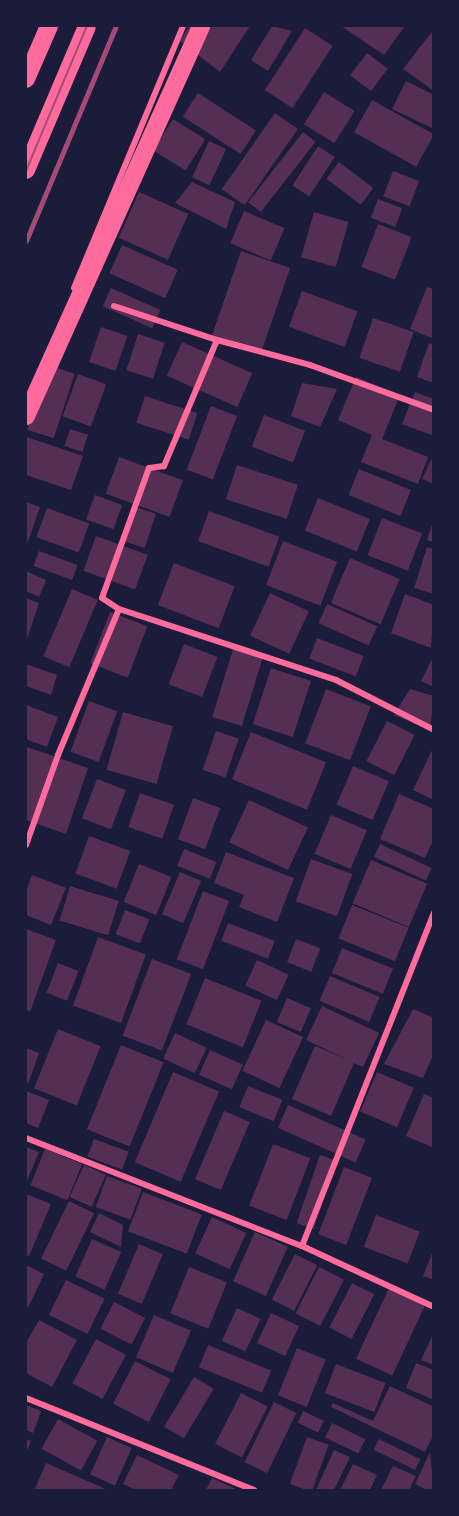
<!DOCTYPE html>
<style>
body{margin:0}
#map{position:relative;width:459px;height:1516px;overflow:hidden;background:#1b1b3a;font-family:Ubuntu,sans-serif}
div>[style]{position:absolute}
.building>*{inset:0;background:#542f53;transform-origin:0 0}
.minor>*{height:6px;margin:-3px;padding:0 3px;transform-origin:3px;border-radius:3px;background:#ff6b9d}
.motorway>*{height:18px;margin:-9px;padding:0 9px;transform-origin:9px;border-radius:9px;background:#ff6b9d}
.tram>*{height:1.5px;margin:-0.75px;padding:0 0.75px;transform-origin:0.75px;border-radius:0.75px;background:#a44b75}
.rail>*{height:4.5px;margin:-2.25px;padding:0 2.25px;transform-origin:2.25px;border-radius:2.25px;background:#a44b75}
span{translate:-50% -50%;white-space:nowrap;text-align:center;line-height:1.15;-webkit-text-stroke:5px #1b1b3a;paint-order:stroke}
.frame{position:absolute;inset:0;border:27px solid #1b1b3a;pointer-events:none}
</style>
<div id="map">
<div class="building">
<i style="clip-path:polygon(189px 26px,250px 26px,220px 72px,180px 41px)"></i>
<i style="clip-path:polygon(272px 26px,292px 31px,268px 71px,251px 60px)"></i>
<i style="clip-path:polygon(341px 26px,405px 26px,384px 55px)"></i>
<i style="left:305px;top:28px;width:33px;height:74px;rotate:33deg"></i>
<i style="clip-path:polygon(434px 29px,434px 91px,403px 69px)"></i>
<i style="left:367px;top:53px;width:26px;height:28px;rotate:37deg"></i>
<i style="clip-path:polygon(406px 81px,434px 95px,434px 129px,392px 109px)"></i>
<i style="left:324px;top:92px;width:36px;height:38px;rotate:32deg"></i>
<i style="left:198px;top:93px;width:69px;height:28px;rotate:33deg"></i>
<i style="left:372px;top:100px;width:71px;height:37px;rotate:29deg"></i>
<i style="left:275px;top:113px;width:28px;height:93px;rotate:35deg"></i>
<i style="left:173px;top:119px;width:38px;height:37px;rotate:32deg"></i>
<i style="left:303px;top:132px;width:16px;height:89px;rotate:38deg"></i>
<i style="left:209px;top:141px;width:19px;height:40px;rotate:25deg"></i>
<i style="left:318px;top:146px;width:20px;height:47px;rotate:33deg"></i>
<i style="left:339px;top:162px;width:43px;height:21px;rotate:37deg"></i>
<i style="left:393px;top:171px;width:28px;height:27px;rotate:21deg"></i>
<i style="clip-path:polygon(192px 182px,235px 202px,226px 229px,175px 203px)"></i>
<i style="left:139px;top:192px;width:54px;height:50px;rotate:24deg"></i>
<i style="left:378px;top:199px;width:26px;height:20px;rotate:21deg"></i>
<i style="left:244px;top:211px;width:44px;height:35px;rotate:23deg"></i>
<i style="left:314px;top:212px;width:36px;height:47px;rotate:16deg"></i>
<i style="left:378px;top:224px;width:36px;height:46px;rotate:21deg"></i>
<i style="left:122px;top:245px;width:61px;height:31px;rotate:24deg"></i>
<i style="left:241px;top:251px;width:52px;height:91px;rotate:19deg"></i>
<i style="clip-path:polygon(427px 287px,434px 289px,434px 339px,410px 329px)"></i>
<i style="left:111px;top:288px;width:54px;height:20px;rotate:24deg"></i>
<i style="left:302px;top:291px;width:59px;height:38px;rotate:20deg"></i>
<i style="left:373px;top:318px;width:43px;height:42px;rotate:19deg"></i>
<i style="left:101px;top:327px;width:28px;height:37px;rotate:19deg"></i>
<i style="left:138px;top:334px;width:28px;height:38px;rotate:18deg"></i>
<i style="left:182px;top:342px;width:77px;height:37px;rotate:24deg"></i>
<i style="clip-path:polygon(429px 343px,434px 345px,434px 383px,417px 377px)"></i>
<i style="left:48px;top:365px;width:28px;height:68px;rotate:18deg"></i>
<i style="left:78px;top:374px;width:30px;height:45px;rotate:20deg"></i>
<i style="clip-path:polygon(356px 377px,400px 395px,382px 439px,428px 457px,418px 484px,361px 462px,372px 435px,338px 420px)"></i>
<i style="clip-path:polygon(302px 383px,337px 389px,320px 427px,291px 416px)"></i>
<i style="clip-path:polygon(415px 392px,434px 399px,434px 436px,402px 424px)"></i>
<i style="left:145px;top:396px;width:55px;height:28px;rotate:18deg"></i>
<i style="left:211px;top:406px;width:28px;height:68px;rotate:21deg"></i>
<i style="left:264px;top:415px;width:44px;height:34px;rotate:21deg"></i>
<i style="left:70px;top:429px;width:19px;height:18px;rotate:18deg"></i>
<i style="clip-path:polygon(27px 437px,83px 456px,71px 490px,26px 475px)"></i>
<i style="clip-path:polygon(434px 454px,434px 484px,422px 479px)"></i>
<i style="left:119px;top:457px;width:68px;height:39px;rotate:20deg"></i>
<i style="left:237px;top:465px;width:64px;height:36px;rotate:18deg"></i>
<i style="left:359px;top:469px;width:56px;height:28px;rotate:22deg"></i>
<i style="left:95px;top:495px;width:29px;height:26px;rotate:20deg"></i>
<i style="left:318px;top:498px;width:56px;height:35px;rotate:22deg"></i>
<i style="clip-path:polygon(26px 502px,40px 507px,26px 547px)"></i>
<i style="left:132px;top:506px;width:25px;height:36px;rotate:18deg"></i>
<i style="left:47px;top:508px;width:45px;height:31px;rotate:20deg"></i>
<i style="left:209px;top:511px;width:75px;height:32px;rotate:20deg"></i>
<i style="left:382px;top:518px;width:43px;height:40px;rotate:21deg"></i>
<i style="clip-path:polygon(433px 521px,434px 521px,434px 542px,427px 540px)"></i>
<i style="left:96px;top:536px;width:55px;height:37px;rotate:20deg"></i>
<i style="left:283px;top:541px;width:58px;height:47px;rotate:21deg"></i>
<i style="clip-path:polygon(427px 547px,434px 549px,434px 594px,414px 588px)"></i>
<i style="left:39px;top:551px;width:41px;height:16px;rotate:20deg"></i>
<i style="left:350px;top:558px;width:54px;height:49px;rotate:23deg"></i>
<i style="left:174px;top:563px;width:65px;height:45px;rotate:21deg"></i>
<i style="clip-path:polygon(26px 571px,46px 580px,39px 597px,26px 591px)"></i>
<i style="left:72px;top:589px;width:28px;height:73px;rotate:23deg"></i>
<i style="left:270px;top:593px;width:43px;height:47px;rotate:25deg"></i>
<i style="clip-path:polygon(405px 594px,434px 605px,431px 648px,391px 633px)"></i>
<i style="clip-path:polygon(26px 598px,39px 603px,26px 642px)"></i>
<i style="left:327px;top:604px;width:55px;height:21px;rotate:24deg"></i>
<i style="left:110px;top:612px;width:40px;height:55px;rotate:21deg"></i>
<i style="left:317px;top:638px;width:50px;height:22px;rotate:21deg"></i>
<i style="left:184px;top:644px;width:36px;height:43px;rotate:21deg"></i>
<i style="left:233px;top:649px;width:31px;height:71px;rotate:17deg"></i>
<i style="clip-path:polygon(434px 655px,434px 687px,421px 681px)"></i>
<i style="clip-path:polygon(26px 664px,57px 675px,51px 695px,26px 686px)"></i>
<i style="left:271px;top:668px;width:42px;height:59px;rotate:18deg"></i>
<i style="left:326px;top:689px;width:48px;height:58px;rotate:21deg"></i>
<i style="clip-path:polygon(410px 689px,434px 696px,430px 730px,394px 715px)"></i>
<i style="left:89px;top:701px;width:30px;height:54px;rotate:20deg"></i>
<i style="clip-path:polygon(26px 705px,58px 717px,47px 747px,26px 739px)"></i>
<i style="left:123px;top:712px;width:52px;height:60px;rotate:16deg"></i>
<i style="left:387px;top:721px;width:31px;height:45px;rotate:27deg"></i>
<i style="left:216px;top:731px;width:24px;height:41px;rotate:19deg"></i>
<i style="left:251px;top:732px;width:81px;height:51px;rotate:22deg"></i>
<i style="clip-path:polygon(434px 746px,434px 800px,413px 790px)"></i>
<i style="clip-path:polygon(27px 747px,88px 768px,66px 834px,26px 820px)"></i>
<i style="left:353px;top:766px;width:39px;height:42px;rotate:23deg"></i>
<i style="left:97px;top:779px;width:31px;height:42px;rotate:21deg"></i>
<i style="left:140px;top:793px;width:36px;height:36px;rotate:19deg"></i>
<i style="clip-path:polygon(399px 794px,434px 809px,434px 838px,425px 858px,380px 839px)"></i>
<i style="left:193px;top:798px;width:29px;height:44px;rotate:20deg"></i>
<i style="left:249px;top:800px;width:65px;height:47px;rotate:25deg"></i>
<i style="left:331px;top:815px;width:39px;height:42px;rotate:23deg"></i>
<i style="left:89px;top:836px;width:44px;height:40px;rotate:20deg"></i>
<i style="left:380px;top:844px;width:57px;height:14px;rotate:25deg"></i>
<i style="left:184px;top:849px;width:35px;height:18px;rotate:22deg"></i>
<i style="clip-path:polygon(226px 852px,294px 878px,277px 922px,239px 907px,244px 895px,214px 883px)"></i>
<i style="left:311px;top:859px;width:44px;height:45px;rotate:20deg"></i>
<i style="left:371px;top:860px;width:61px;height:47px;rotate:23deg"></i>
<i style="left:139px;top:864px;width:35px;height:41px;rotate:22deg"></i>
<i style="left:180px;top:872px;width:23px;height:46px;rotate:23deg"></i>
<i style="clip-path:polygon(32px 875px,66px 888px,51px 925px,26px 915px,26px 892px)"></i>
<i style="left:70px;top:886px;width:51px;height:36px;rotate:17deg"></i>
<i style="left:203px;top:891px;width:28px;height:73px;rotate:21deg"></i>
<i style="left:352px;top:905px;width:61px;height:36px;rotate:22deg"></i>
<i style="left:125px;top:910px;width:26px;height:26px;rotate:21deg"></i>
<i style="left:228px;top:923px;width:50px;height:19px;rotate:21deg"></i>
<i style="clip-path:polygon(26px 929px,56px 940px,30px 1012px,26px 1010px)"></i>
<i style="left:98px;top:937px;width:51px;height:73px;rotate:20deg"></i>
<i style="left:296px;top:939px;width:26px;height:25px;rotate:21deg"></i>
<i style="left:342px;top:948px;width:55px;height:27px;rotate:22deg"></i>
<i style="left:152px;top:959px;width:42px;height:82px;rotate:21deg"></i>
<i style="left:257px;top:960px;width:35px;height:28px;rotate:25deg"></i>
<i style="left:58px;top:963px;width:22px;height:32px;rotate:21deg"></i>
<i style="left:330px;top:976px;width:54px;height:27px;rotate:23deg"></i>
<i style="left:205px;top:978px;width:61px;height:50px;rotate:22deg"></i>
<i style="left:287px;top:998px;width:26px;height:26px;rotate:23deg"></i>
<i style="clip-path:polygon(322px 1006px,379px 1033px,363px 1067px,354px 1063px,331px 1116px,292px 1099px,315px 1046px,349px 1060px,306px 1040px)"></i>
<i style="clip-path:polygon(413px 1009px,434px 1018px,434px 1053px,423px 1078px,384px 1064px)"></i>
<i style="left:266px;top:1020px;width:41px;height:56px;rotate:25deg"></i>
<i style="left:58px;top:1029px;width:46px;height:64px;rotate:22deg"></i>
<i style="left:175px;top:1033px;width:35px;height:28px;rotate:25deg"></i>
<i style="left:121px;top:1045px;width:46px;height:91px;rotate:22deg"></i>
<i style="clip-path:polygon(26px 1048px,39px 1053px,28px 1084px,26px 1083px)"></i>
<i style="left:210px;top:1050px;width:36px;height:27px;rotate:24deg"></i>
<i style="left:173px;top:1072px;width:50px;height:98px;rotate:23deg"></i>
<i style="left:377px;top:1072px;width:40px;height:43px;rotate:23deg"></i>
<i style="left:248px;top:1086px;width:37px;height:23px;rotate:22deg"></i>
<i style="clip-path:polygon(26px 1091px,49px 1100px,38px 1128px,26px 1123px)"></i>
<i style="clip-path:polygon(424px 1094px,434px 1098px,434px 1148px,406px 1136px)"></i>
<i style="left:288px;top:1105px;width:85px;height:25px;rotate:24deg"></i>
<i style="left:224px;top:1111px;width:28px;height:74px;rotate:23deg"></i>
<i style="left:94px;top:1139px;width:37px;height:19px;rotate:20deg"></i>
<i style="left:273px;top:1144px;width:40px;height:66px;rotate:21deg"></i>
<i style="clip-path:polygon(26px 1147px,39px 1152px,26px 1183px)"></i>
<i style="left:45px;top:1149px;width:40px;height:39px;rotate:22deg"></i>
<i style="left:320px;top:1155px;width:18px;height:72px;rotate:19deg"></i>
<i style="left:84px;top:1165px;width:24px;height:35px;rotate:24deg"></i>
<i style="left:344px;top:1167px;width:30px;height:72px;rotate:21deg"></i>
<i style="left:107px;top:1176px;width:37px;height:33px;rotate:20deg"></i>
<i style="left:143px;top:1192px;width:63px;height:42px;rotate:21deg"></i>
<i style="clip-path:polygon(26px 1194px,51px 1204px,29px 1256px,26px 1255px)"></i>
<i style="left:69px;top:1201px;width:28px;height:64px;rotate:26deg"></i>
<i style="clip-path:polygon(99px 1213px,123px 1225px,121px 1247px,90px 1232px)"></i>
<i style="left:376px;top:1215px;width:47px;height:34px;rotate:21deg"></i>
<i style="left:212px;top:1217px;width:38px;height:40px;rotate:25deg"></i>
<i style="left:255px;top:1232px;width:36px;height:54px;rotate:24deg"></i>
<i style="left:92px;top:1239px;width:32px;height:41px;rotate:24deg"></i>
<i style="left:139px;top:1244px;width:26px;height:54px;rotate:23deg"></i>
<i style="clip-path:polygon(433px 1251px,434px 1251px,434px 1280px,423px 1276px)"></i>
<i style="left:295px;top:1254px;width:25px;height:51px;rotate:27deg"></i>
<i style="clip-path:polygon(26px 1265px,44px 1274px,28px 1308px,26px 1307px)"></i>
<i style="left:189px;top:1267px;width:41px;height:50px;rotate:22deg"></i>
<i style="left:319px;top:1267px;width:28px;height:52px;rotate:27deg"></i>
<i style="left:66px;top:1280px;width:43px;height:39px;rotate:26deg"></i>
<i style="left:352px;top:1283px;width:25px;height:50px;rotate:27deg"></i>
<i style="left:389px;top:1288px;width:40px;height:78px;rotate:25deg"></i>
<i style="left:114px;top:1302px;width:35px;height:30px;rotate:27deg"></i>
<i style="left:237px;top:1308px;width:26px;height:36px;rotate:25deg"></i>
<i style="left:271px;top:1313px;width:31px;height:33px;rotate:25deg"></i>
<i style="left:154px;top:1315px;width:40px;height:46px;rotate:23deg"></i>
<i style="clip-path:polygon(39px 1320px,77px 1340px,52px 1387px,26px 1373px,26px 1343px)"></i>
<i style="clip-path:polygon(434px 1332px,434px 1365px,421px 1360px)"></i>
<i style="left:96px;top:1339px;width:34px;height:50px;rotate:28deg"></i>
<i style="left:208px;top:1345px;width:68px;height:24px;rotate:22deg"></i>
<i style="left:297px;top:1348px;width:31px;height:51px;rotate:22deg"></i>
<i style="left:135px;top:1361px;width:40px;height:48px;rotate:27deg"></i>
<i style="clip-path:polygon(416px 1363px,434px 1370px,434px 1400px,406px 1388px)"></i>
<i style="left:336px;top:1364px;width:53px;height:31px;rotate:21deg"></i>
<i style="left:194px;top:1377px;width:23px;height:58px;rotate:31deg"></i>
<i style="clip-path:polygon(390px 1386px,434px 1407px,434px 1434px,425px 1452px,331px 1407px,333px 1403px,373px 1421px)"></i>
<i style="left:241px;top:1393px;width:30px;height:57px;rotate:27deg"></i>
<i style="left:274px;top:1402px;width:25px;height:67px;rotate:26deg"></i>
<i style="clip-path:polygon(26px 1405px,41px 1411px,33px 1433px,26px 1430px)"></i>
<i style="left:303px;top:1411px;width:23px;height:13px;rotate:25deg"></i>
<i style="left:58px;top:1419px;width:45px;height:34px;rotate:29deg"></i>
<i style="left:332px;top:1423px;width:37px;height:16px;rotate:26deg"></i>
<i style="left:107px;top:1437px;width:27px;height:41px;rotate:24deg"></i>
<i style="left:307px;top:1437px;width:23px;height:50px;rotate:20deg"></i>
<i style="clip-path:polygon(26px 1439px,31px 1441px,26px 1453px)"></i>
<i style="left:379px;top:1439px;width:46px;height:12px;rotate:26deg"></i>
<i style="clip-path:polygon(334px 1450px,350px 1457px,334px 1490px,316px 1490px)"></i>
<i style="clip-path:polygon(430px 1452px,434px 1490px,427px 1490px,415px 1484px)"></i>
<i style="clip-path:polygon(137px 1455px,179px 1475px,171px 1490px,136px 1490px,123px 1484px)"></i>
<i style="clip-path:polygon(46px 1463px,108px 1490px,35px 1489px)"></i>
<i style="clip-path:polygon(353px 1464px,377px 1475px,370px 1490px,340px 1490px)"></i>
<i style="clip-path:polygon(393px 1466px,416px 1476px,409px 1490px,381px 1490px)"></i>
<i style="clip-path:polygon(212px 1478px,238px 1490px,206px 1490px)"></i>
</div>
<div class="minor">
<i style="left:74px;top:288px;width:284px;rotate:-67.4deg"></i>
<i style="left:114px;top:306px;width:108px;rotate:18.3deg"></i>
<i style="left:217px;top:340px;width:96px;rotate:15deg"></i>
<i style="left:310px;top:365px;width:132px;rotate:19.9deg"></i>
<i style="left:217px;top:340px;width:137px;rotate:112.8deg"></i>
<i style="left:164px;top:466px;width:15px;rotate:172deg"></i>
<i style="left:149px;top:468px;width:138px;rotate:109.9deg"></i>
<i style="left:102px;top:598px;width:20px;rotate:33deg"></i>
<i style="left:119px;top:609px;width:228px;rotate:18.1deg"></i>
<i style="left:336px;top:680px;width:110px;rotate:27deg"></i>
<i style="left:26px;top:845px;width:96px;rotate:-70.4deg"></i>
<i style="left:58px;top:755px;width:158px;rotate:-67.3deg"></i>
<i style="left:26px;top:1138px;width:296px;rotate:21.4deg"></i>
<i style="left:302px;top:1246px;width:145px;rotate:24.8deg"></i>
<i style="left:302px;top:1246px;width:358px;rotate:-68.4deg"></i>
<i style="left:26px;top:1398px;width:246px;rotate:22deg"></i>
</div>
<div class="motorway">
<i style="left:26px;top:79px;width:58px;rotate:-66.5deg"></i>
<i style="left:26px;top:170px;width:156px;rotate:-67deg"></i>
<i style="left:26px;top:416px;width:427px;rotate:-65.8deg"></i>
</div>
<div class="tram">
<i style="left:26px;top:171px;width:157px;rotate:-67.2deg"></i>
</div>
<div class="rail">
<i style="left:26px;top:241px;width:233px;rotate:-67.3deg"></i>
</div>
<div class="frame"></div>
</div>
